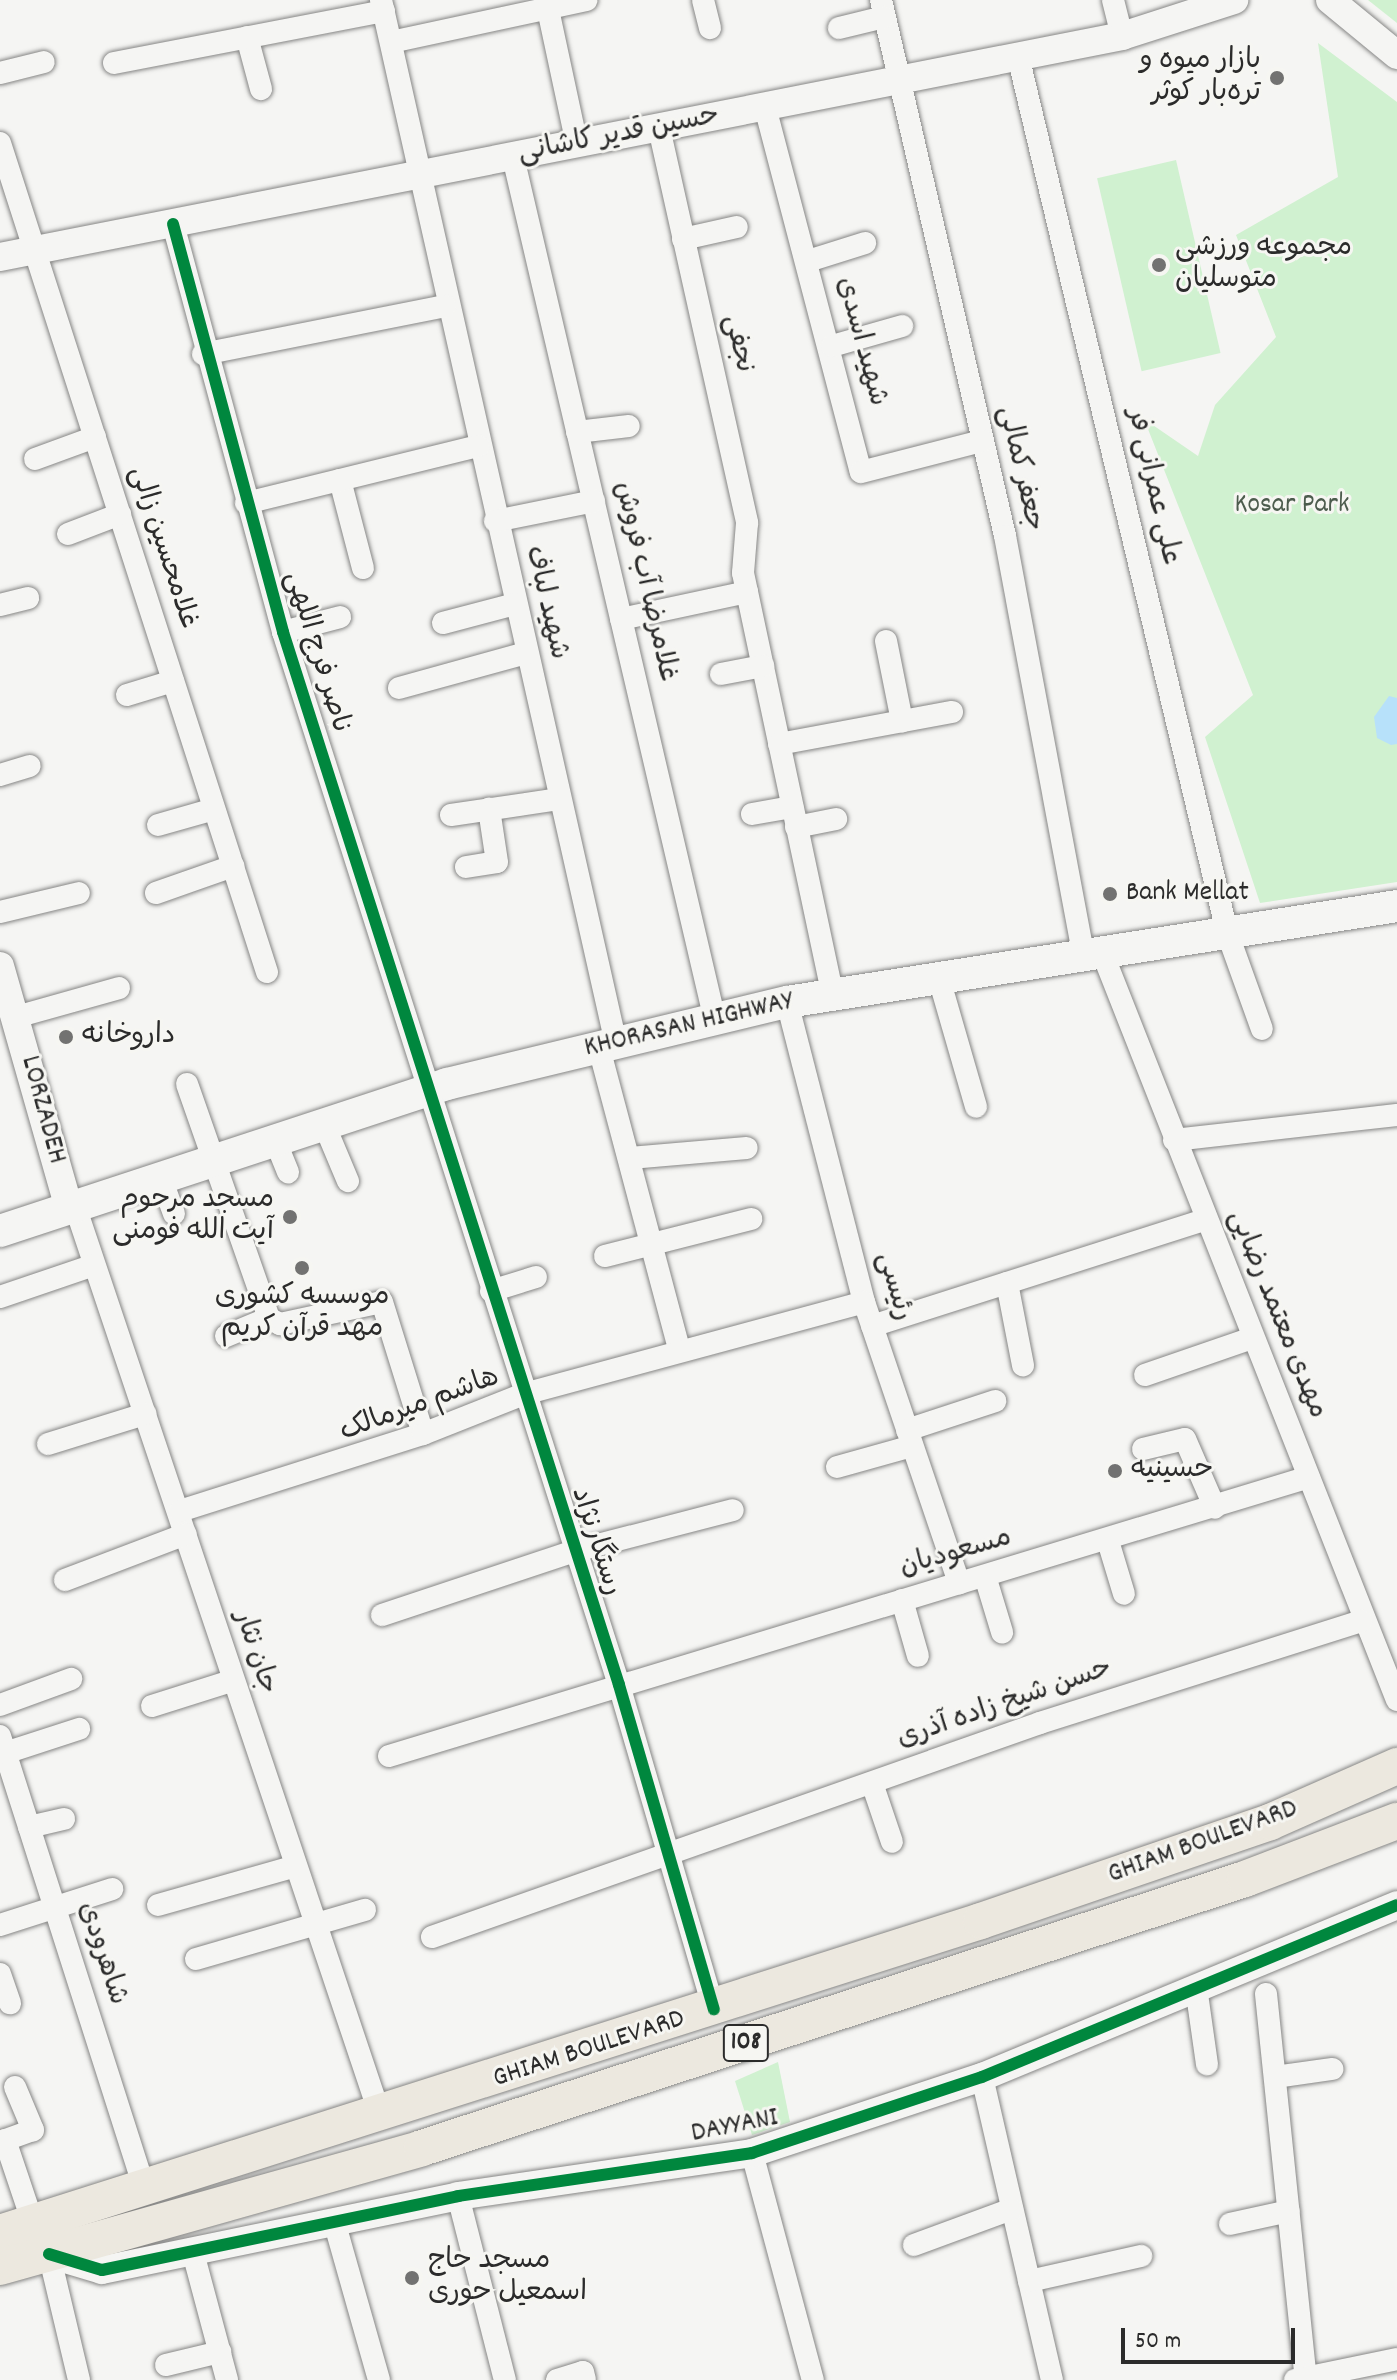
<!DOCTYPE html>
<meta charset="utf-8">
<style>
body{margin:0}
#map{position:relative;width:1397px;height:2380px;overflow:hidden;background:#f5f5f3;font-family:Dekko,"Playpen Sans Arabic",sans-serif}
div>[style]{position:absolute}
.green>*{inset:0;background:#d0f1d0;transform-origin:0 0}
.water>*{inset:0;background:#b7e1fa}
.roads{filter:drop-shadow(0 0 2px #868685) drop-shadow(0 0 2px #868685)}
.minor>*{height:22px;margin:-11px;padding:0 11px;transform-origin:11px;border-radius:11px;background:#f5f5f3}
.tertiary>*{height:28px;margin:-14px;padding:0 14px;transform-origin:14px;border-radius:14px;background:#f5f5f3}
.secondary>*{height:32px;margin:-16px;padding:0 16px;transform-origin:16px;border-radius:16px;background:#f5f5f3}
.primary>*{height:36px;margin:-18px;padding:0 18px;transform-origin:18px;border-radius:18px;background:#ece8df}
.cycleway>*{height:12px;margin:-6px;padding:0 6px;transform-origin:6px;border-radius:6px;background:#00873e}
.dots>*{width:22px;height:22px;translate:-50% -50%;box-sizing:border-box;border:4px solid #f6f6f2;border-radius:50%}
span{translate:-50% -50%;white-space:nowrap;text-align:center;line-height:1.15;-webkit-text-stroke:6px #f6f6f2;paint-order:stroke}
.shield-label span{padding:2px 6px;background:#f6f6f2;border:2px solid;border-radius:6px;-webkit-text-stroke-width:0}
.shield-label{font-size:26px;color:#2b2b2b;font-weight:700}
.poi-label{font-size:28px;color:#2b2b2b}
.right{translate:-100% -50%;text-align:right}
.left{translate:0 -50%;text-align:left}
.street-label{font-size:28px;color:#2b2b2b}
.park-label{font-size:28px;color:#4c5c4d}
.scale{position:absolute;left:1121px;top:2328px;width:174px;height:36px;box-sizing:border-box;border:4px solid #2b2b2b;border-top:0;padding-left:10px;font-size:24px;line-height:28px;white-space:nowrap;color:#2b2b2b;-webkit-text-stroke:6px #f6f6f2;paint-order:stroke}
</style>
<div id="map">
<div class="green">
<i style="clip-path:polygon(1368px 0,1397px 0,1397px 23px)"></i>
<i style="clip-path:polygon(1318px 43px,1397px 102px,1397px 882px,1260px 903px,1205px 737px,1253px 695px,1144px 419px,1198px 456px,1215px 405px,1276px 337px,1236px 235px,1338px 177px)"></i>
<i style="left:1176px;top:160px;width:198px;height:81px;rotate:77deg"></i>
<i style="clip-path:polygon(778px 2062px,790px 2122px,752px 2135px,735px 2081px)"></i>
</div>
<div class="water">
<i style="clip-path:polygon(1389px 696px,1397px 698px,1397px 744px,1391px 745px,1377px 738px,1374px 717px)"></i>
</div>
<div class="roads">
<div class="minor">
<i style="left:381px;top:0;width:1070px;rotate:77.31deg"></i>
<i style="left:546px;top:0;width:147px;rotate:77.9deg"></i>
<i style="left:703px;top:0;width:29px;rotate:76deg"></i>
<i style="left:881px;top:0;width:550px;rotate:76.97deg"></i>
<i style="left:1005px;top:536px;width:425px;rotate:79.4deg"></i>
<i style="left:1113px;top:0;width:37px;rotate:76deg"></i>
<i style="left:839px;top:28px;width:46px;rotate:-13.7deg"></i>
<i style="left:247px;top:37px;width:54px;rotate:74.9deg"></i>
<i style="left:391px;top:42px;width:200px;rotate:-12.1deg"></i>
<i style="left:1018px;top:56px;width:901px;rotate:76.58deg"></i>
<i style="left:1227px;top:932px;width:103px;rotate:70.2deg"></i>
<i style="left:114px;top:63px;width:275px;rotate:-10.9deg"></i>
<i style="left:0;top:73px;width:45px;rotate:-14deg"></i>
<i style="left:765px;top:107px;width:377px;rotate:75.3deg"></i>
<i style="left:861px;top:472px;width:125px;rotate:-14.4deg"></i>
<i style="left:659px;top:128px;width:405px;rotate:77.4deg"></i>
<i style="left:747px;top:523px;width:50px;rotate:94.6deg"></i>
<i style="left:743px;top:573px;width:429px;rotate:78deg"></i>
<i style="left:0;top:143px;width:871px;rotate:72.15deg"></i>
<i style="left:513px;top:157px;width:886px;rotate:76.83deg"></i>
<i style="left:173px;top:224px;width:423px;rotate:74.9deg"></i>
<i style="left:283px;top:632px;width:1105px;rotate:72.3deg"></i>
<i style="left:619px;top:1685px;width:338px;rotate:73.7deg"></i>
<i style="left:683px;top:239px;width:55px;rotate:-12.5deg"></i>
<i style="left:808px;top:261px;width:60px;rotate:-17.5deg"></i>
<i style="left:832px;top:346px;width:73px;rotate:-15.9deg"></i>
<i style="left:203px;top:354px;width:247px;rotate:-11.2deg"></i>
<i style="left:577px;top:432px;width:52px;rotate:-6.6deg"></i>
<i style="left:35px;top:459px;width:64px;rotate:-20.1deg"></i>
<i style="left:340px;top:480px;width:91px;rotate:75.4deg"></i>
<i style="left:246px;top:503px;width:239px;rotate:-13.8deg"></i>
<i style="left:495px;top:521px;width:101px;rotate:-11.4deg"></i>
<i style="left:68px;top:534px;width:56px;rotate:-21deg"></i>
<i style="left:0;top:605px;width:29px;rotate:-14deg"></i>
<i style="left:621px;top:619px;width:129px;rotate:-12.1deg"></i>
<i style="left:443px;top:623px;width:74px;rotate:-14.8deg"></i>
<i style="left:283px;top:632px;width:59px;rotate:-14.7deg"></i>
<i style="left:886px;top:641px;width:82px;rotate:78.7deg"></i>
<i style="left:721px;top:674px;width:43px;rotate:-10.8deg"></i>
<i style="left:399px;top:688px;width:132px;rotate:-15.4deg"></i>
<i style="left:127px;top:695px;width:48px;rotate:-16.9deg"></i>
<i style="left:779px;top:744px;width:176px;rotate:-10.5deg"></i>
<i style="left:0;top:775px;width:31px;rotate:-17deg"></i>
<i style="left:752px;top:814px;width:41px;rotate:-9.9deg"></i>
<i style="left:451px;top:815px;width:110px;rotate:-8.4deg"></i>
<i style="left:158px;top:825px;width:58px;rotate:-15.9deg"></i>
<i style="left:796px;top:827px;width:41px;rotate:-11.3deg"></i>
<i style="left:466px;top:867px;width:31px;rotate:-9deg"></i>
<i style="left:497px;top:862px;width:54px;rotate:-98.6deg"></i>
<i style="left:156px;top:893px;width:82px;rotate:-19.3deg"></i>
<i style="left:0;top:912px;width:81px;rotate:-13.5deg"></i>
<i style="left:1102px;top:952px;width:804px;rotate:68.48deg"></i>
<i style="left:938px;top:975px;width:137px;rotate:73.9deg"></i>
<i style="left:787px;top:1002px;width:310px;rotate:75.6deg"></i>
<i style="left:864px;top:1302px;width:297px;rotate:71.3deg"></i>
<i style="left:16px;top:1017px;width:107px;rotate:-15.7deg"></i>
<i style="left:599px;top:1048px;width:310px;rotate:75.1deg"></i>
<i style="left:187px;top:1084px;width:248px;rotate:70.7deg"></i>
<i style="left:269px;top:1318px;width:13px;rotate:29deg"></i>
<i style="left:280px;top:1324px;width:104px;rotate:-12.2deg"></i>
<i style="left:382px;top:1302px;width:138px;rotate:72.7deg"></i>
<i style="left:324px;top:1124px;width:62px;rotate:67.2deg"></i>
<i style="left:275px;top:1140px;width:35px;rotate:68deg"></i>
<i style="left:1174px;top:1140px;width:224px;rotate:-6.4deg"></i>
<i style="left:630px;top:1158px;width:117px;rotate:-4.9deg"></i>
<i style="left:161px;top:1178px;width:38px;rotate:70deg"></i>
<i style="left:75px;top:1206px;width:962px;rotate:71.45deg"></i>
<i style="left:605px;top:1256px;width:151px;rotate:-14.2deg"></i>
<i style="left:1007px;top:1283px;width:84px;rotate:79deg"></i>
<i style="left:491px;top:1291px;width:47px;rotate:-17.3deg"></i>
<i style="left:0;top:1297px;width:99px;rotate:-18.8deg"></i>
<i style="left:872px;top:1326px;width:349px;rotate:-17.7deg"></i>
<i style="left:226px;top:1336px;width:47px;rotate:-22.7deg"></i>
<i style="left:1145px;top:1375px;width:113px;rotate:-19.1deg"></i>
<i style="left:907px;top:1430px;width:93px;rotate:-18.2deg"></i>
<i style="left:48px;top:1444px;width:102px;rotate:-17.2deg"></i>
<i style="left:1143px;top:1449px;width:43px;rotate:-13.4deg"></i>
<i style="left:1185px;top:1439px;width:75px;rotate:66.5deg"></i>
<i style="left:837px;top:1467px;width:78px;rotate:-15.6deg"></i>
<i style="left:180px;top:1511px;width:255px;rotate:-17.6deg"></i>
<i style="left:423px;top:1434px;width:109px;rotate:-21.6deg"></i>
<i style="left:524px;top:1394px;width:352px;rotate:-15.1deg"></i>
<i style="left:1108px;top:1541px;width:55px;rotate:73.2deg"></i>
<i style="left:985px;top:1576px;width:59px;rotate:73.1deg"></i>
<i style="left:65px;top:1580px;width:129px;rotate:-20.8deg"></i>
<i style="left:902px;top:1600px;width:58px;rotate:74.1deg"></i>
<i style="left:382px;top:1615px;width:199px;rotate:-18.4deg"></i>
<i style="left:571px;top:1552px;width:167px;rotate:-14.5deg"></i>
<i style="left:0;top:1705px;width:76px;rotate:-20.1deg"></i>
<i style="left:152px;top:1706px;width:83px;rotate:-17.6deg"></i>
<i style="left:0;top:1736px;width:477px;rotate:72.3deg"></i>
<i style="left:5px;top:1753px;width:78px;rotate:-18deg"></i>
<i style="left:389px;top:1756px;width:961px;rotate:-16.87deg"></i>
<i style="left:872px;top:1783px;width:62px;rotate:71.3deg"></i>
<i style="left:29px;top:1827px;width:36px;rotate:-13deg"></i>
<i style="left:158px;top:1905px;width:143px;rotate:-15.8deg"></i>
<i style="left:0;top:1925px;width:118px;rotate:-17.8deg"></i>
<i style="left:432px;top:1937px;width:645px;rotate:-19.39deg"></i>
<i style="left:1040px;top:1723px;width:337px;rotate:-17.6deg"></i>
<i style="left:196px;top:1959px;width:176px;rotate:-16.2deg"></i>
<i style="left:0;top:1974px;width:31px;rotate:71deg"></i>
<i style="left:1197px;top:1994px;width:71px;rotate:81.9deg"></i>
<i style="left:1266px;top:1994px;width:388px;rotate:84.1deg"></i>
<i style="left:982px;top:2077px;width:311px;rotate:77deg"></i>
<i style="left:1275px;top:2077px;width:58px;rotate:-8deg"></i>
<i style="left:15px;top:2087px;width:47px;rotate:67.3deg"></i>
<i style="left:33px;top:2130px;width:30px;rotate:160deg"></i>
<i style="left:5px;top:2140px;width:88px;rotate:71.4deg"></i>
<i style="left:752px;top:2153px;width:235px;rotate:75deg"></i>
<i style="left:458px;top:2196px;width:190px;rotate:75.7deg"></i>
<i style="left:334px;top:2221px;width:165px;rotate:74.2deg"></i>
<i style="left:1230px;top:2224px;width:60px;rotate:-12.4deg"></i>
<i style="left:914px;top:2245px;width:104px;rotate:-20.2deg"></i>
<i style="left:192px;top:2249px;width:136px;rotate:75deg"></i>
<i style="left:49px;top:2254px;width:130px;rotate:76.6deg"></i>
<i style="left:1029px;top:2281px;width:115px;rotate:-12.6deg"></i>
<i style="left:166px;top:2365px;width:56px;rotate:-13.5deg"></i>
<i style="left:557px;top:2380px;width:27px;rotate:-17deg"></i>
<i style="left:583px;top:2372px;width:8px;rotate:76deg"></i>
<i style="left:1295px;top:2380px;width:104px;rotate:-11.6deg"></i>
</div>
<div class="tertiary">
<i style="left:1330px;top:0;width:87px;rotate:39.4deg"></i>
<i style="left:0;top:257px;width:1144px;rotate:-11.14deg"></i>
<i style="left:1122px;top:36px;width:118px;rotate:-17.8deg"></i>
<i style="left:0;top:966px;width:252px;rotate:74.1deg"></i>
<i style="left:49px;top:2254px;width:55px;rotate:16.8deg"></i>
<i style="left:102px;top:2270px;width:364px;rotate:-11.7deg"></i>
<i style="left:458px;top:2196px;width:297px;rotate:-8.3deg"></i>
<i style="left:752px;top:2153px;width:242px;rotate:-18.3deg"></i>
<i style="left:982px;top:2077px;width:449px;rotate:-22.5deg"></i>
</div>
<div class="secondary">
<i style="left:0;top:1231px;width:471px;rotate:-18.2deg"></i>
<i style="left:447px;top:1084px;width:350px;rotate:-13.6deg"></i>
<i style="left:787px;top:1002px;width:618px;rotate:-8.94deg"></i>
</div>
<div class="primary">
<i style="left:0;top:2233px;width:1029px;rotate:-17.64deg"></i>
<i style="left:981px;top:1921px;width:305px;rotate:-18.9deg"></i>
<i style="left:1270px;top:1822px;width:139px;rotate:-23.8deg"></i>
<i style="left:0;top:2267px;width:438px;rotate:-15.7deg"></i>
<i style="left:422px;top:2148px;width:866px;rotate:-18.1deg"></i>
<i style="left:1245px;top:1879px;width:163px;rotate:-20.9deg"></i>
</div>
</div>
<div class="cycleway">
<i style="left:173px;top:224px;width:423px;rotate:74.9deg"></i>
<i style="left:283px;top:632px;width:1105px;rotate:72.3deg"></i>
<i style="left:619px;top:1685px;width:338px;rotate:73.7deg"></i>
<i style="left:49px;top:2254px;width:55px;rotate:16.8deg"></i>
<i style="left:102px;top:2270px;width:364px;rotate:-11.7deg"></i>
<i style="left:458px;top:2196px;width:297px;rotate:-8.3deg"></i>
<i style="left:752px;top:2153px;width:242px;rotate:-18.3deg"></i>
<i style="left:982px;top:2077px;width:449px;rotate:-22.5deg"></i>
</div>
<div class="dots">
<i style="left:1277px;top:78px;background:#727271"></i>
<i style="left:1159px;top:265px;background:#727271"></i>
<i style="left:1110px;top:894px;background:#727271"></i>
<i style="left:66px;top:1037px;background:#727271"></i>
<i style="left:290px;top:1217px;background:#727271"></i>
<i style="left:302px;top:1268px;background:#727271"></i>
<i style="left:1115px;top:1471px;background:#727271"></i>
<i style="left:412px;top:2278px;background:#727271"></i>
</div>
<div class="shield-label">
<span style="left:746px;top:2043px">108</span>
</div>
<div class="poi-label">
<span class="right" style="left:1261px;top:78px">بازار میوه و<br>تره‌بار کوثر</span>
<span class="left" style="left:1175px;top:265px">مجموعه ورزشی<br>متوسلیان</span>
<span class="left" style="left:1126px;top:894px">Bank Mellat</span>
<span class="left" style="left:82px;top:1037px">داروخانه</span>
<span class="right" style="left:274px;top:1217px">مسجد مرحوم<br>آیت الله فومنی</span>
<span style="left:302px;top:1314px">موسسه کشوری<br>مهد قرآن کریم</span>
<span class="left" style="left:1131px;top:1471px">حسینیه</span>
<span class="left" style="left:428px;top:2278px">مسجد حاج<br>اسمعیل حوری</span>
</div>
<div class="street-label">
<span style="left:619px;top:136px;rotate:-11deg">حسین قدیر کاشانی</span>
<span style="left:860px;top:342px;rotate:75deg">شهید اسدی</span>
<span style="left:737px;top:344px;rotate:77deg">نجفی</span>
<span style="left:1019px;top:469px;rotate:77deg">جعفر کمالی</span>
<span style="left:1152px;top:487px;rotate:77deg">علی عمرانی فر</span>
<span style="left:162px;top:548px;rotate:72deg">غلامحسین زالی</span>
<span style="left:644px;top:582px;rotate:77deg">غلامرضا آب فروش</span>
<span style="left:545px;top:603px;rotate:77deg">شهید لباف</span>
<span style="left:316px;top:653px;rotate:73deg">ناصر فرج اللهی</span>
<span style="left:689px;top:1026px;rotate:-13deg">KHORASAN HIGHWAY</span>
<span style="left:42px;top:1110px;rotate:75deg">LORZADEH</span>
<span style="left:893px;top:1287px;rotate:74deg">رئیسی</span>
<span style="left:1276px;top:1315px;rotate:68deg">مهدی معتمد رضایی</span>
<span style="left:420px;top:1406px;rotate:-20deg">هاشم میرمالک</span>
<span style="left:595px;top:1542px;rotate:72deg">رستگارنژاد</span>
<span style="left:956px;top:1554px;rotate:-16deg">مسعودیان</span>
<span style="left:254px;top:1653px;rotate:72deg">جان نثار</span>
<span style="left:1005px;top:1705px;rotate:-19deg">حسن شیخ زاده آذری</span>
<span style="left:1203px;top:1843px;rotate:-20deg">GHIAM BOULEVARD</span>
<span style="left:101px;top:1954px;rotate:72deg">شاهرودی</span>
<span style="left:589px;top:2050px;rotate:-18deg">GHIAM BOULEVARD</span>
<span style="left:735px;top:2127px;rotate:-11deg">DAYYANI</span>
</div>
<div class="park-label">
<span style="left:1292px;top:506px">Kosar Park</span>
</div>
<div class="scale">50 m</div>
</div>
